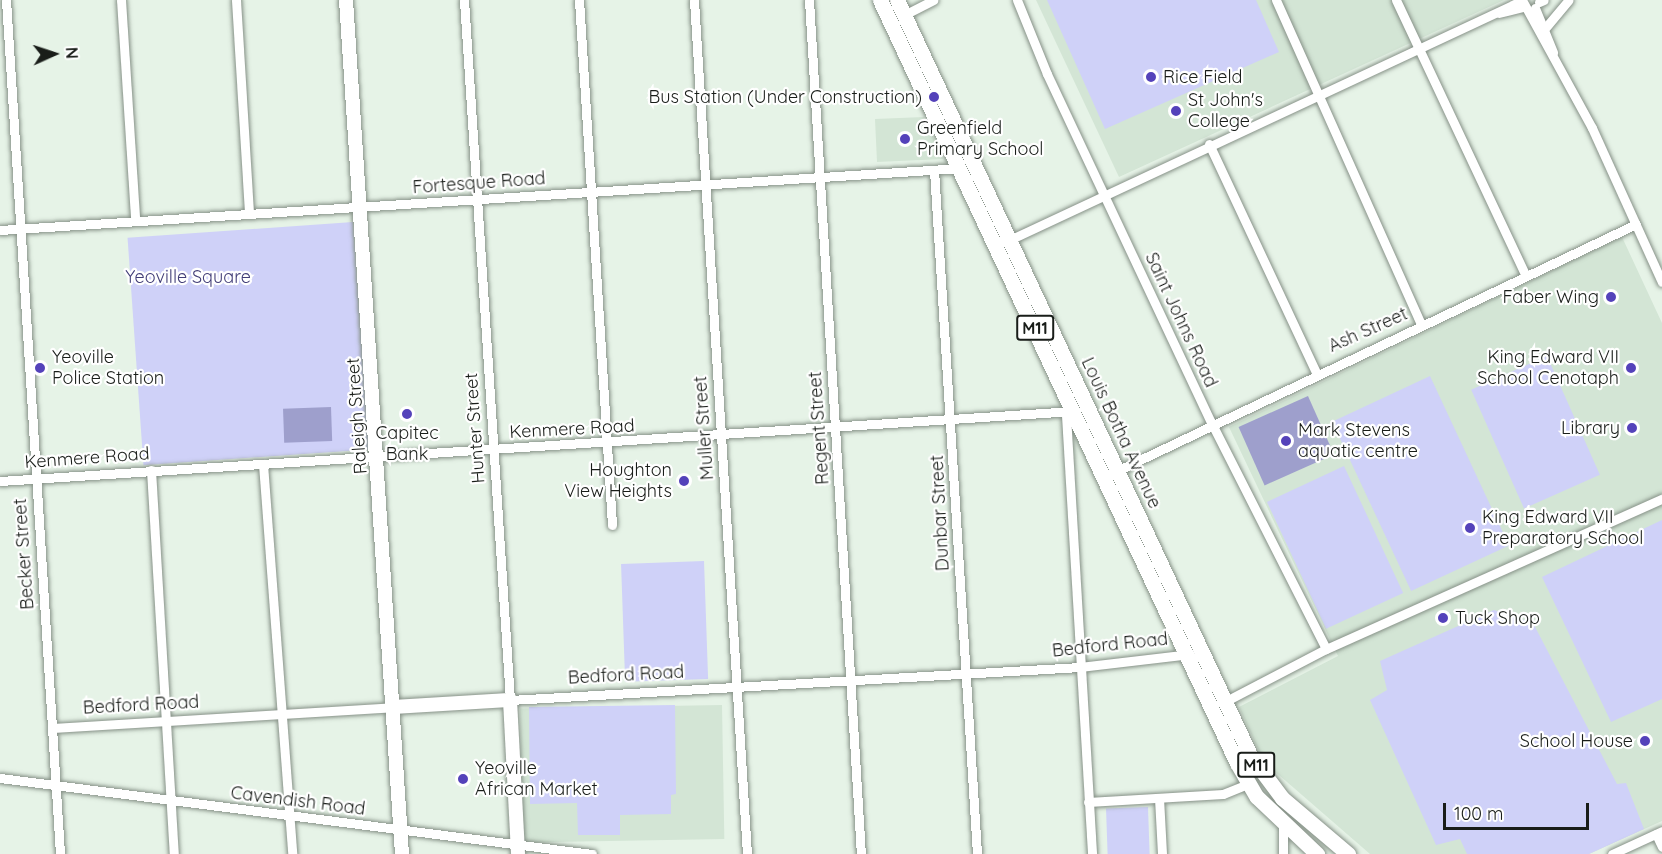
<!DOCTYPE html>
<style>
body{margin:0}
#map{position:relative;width:1662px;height:854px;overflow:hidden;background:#e6f3e7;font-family:Quicksand,sans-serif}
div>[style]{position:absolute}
.built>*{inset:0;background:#d3e5d5;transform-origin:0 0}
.green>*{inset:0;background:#cfd1f8;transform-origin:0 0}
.water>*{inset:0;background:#9e9fcc;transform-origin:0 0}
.roads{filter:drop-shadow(0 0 2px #869187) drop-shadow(0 0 2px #869187)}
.minor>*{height:9px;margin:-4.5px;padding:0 4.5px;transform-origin:4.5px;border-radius:4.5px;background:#fff}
.secondary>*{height:14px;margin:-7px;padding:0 7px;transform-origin:7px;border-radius:7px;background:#fff}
.primary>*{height:15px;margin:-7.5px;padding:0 7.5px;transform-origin:7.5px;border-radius:7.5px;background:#fff}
.dots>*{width:16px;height:16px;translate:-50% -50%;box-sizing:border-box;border:3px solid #fff;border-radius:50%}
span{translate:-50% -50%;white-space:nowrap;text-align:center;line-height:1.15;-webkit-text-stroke:4.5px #fff;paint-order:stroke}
.shield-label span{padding:2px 4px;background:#fff;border:2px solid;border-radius:4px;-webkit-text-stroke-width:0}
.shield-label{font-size:16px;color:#191d19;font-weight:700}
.poi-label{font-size:18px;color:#191d19}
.left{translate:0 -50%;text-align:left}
.right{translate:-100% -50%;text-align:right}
.street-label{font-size:18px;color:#191d19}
.park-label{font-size:18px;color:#413d77}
.north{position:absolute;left:24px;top:24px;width:60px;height:60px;-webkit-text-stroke:4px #fff;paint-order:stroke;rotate:87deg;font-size:16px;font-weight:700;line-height:24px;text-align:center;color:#191d19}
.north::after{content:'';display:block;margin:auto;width:21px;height:27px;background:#191d19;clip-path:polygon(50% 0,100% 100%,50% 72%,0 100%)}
.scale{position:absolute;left:1443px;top:803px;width:146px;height:27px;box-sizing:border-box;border:3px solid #191d19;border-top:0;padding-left:8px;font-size:18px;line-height:21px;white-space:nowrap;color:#191d19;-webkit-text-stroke:4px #fff;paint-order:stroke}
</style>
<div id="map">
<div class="built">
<i style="clip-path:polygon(1036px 0,1504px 0,1119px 177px)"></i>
<i style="clip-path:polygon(924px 117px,943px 159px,877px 162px,875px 119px)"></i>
<i style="clip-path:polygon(1622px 237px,1662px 323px,1662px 821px,1589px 854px,1370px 854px,1264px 762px,1239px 707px,1338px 656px,1229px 427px)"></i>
<i style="left:722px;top:705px;width:134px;height:202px;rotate:89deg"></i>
</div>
<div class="green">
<i style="clip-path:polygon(1047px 0,1256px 0,1279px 52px,1105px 129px)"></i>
<i style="left:353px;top:222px;width:228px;height:226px;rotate:86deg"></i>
<i style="left:1547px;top:356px;width:130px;height:83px;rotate:66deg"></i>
<i style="left:1430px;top:376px;width:187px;height:108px;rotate:65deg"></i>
<i style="left:1344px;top:466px;width:140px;height:85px;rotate:65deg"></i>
<i style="clip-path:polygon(1662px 520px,1662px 699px,1611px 722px,1542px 577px)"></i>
<i style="left:704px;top:561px;width:118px;height:83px;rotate:88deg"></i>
<i style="clip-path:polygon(1494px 610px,1533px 623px,1617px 784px,1626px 783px,1644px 829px,1589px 854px,1467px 854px,1460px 839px,1436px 845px,1370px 700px,1387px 690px,1380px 661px)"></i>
<i style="clip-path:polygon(675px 705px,676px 794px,671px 795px,671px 814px,620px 815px,620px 835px,578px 835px,577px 803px,530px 804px,529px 707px)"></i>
<i style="left:1148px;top:807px;width:47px;height:42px;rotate:88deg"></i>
</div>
<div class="water">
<i style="left:1308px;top:396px;width:64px;height:76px;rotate:66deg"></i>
<i style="left:331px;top:407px;width:34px;height:48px;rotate:88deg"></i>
</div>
<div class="roads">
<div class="minor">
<i style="left:6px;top:0;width:856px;rotate:86.38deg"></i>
<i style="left:121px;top:0;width:219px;rotate:86.3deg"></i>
<i style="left:236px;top:0;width:213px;rotate:86.5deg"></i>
<i style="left:464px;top:0;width:702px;rotate:86.24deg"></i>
<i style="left:510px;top:700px;width:571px;rotate:-3.31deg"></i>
<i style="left:1080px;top:667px;width:111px;rotate:-6.7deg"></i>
<i style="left:579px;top:0;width:526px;rotate:86.4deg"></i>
<i style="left:694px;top:0;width:856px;rotate:86.45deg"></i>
<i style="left:809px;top:0;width:856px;rotate:86.52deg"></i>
<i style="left:1017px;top:0;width:80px;rotate:67.9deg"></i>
<i style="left:1047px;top:74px;width:385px;rotate:64.8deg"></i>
<i style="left:1211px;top:422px;width:254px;rotate:63.1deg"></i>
<i style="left:1276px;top:0;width:355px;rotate:65.9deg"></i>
<i style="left:1396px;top:0;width:303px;rotate:64.8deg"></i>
<i style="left:1522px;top:0;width:146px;rotate:61.3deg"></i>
<i style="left:1592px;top:128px;width:169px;rotate:65.6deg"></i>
<i style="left:1539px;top:2px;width:5px;rotate:-22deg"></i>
<i style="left:1535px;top:8px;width:48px;rotate:67.8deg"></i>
<i style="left:1499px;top:13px;width:25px;rotate:-14deg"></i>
<i style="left:904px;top:15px;width:33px;rotate:-27deg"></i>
<i style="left:1546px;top:27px;width:35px;rotate:-50deg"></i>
<i style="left:1209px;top:144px;width:252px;rotate:64.9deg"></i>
<i style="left:934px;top:170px;width:685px;rotate:86.4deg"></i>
<i style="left:0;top:230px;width:963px;rotate:-3.69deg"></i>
<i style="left:1005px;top:242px;width:570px;rotate:-25.04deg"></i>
<i style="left:1066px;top:415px;width:440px;rotate:86.6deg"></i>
<i style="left:263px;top:464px;width:391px;rotate:85.7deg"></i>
<i style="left:151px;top:470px;width:385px;rotate:86.6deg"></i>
<i style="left:1104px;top:477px;width:589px;rotate:-25.43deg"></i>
<i style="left:0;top:481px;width:1076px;rotate:-3.73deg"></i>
<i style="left:1226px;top:701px;width:113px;rotate:-27.5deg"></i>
<i style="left:1326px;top:649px;width:368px;rotate:-24.1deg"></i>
<i style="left:53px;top:728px;width:340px;rotate:-3.5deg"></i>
<i style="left:0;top:778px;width:597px;rotate:7.32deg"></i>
<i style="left:1159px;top:798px;width:56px;rotate:86.9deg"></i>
<i style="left:1088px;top:802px;width:135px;rotate:-3.4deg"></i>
<i style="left:1223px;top:794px;width:27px;rotate:-22deg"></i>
<i style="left:1283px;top:823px;width:31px;rotate:90deg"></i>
<i style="left:1656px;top:834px;width:14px;rotate:65deg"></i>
<i style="left:1612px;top:854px;width:55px;rotate:-24.7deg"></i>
</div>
<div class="secondary">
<i style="left:346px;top:0;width:856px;rotate:86.25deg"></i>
<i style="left:392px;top:707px;width:118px;rotate:-3.4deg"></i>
<i style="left:510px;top:700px;width:154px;rotate:87deg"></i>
</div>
<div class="primary">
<i style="left:880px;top:0;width:842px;rotate:64.93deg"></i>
<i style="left:1237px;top:763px;width:39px;rotate:60deg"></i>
<i style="left:1257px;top:797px;width:83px;rotate:43.5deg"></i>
<i style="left:897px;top:0;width:833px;rotate:64.94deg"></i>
<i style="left:1250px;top:755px;width:54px;rotate:53.3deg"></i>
<i style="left:1282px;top:798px;width:87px;rotate:40.3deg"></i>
</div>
</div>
<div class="dots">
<i style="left:1151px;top:77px;background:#5442ba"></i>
<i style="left:934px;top:97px;background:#5442ba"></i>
<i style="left:1176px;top:111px;background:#5442ba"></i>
<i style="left:905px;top:139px;background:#5442ba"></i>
<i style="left:1611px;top:297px;background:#5442ba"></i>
<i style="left:40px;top:368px;background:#5442ba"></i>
<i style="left:1631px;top:368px;background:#5442ba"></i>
<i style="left:407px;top:414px;background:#5442ba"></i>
<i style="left:1632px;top:428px;background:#5442ba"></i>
<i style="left:1286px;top:441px;background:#5442ba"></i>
<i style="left:684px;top:481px;background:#5442ba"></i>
<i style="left:1470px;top:528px;background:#5442ba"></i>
<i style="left:1443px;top:618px;background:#5442ba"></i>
<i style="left:1645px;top:741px;background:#5442ba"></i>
<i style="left:463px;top:779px;background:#5442ba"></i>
</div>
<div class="shield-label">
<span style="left:1035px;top:328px">M11</span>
<span style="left:1256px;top:765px">M11</span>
</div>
<div class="poi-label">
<span class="left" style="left:1163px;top:77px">Rice Field</span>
<span class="right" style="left:922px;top:97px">Bus Station (Under Construction)</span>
<span class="left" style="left:1188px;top:111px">St John's<br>College</span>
<span class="left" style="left:917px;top:139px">Greenfield<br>Primary School</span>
<span class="right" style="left:1599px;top:297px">Faber Wing</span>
<span class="left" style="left:52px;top:368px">Yeoville<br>Police Station</span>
<span class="right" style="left:1619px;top:368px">King Edward VII<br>School Cenotaph</span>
<span class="right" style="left:1620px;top:428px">Library</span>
<span class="left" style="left:1298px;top:441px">Mark Stevens<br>aquatic centre</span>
<span style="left:407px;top:444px">Capitec<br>Bank</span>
<span class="right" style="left:672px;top:481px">Houghton<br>View Heights</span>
<span class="left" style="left:1482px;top:528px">King Edward VII<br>Preparatory School</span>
<span class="left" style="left:1455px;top:618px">Tuck Shop</span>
<span class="right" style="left:1633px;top:741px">School House</span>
<span class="left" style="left:475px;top:779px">Yeoville<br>African Market</span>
</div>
<div class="street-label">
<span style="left:479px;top:183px;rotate:-4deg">Fortesque Road</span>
<span style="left:1181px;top:320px;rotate:65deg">Saint Johns Road</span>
<span style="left:1368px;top:330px;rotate:-24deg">Ash Street</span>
<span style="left:357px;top:416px;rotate:-94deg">Raleigh Street</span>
<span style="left:475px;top:428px;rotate:-94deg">Hunter Street</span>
<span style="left:704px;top:428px;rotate:-94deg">Muller Street</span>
<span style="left:819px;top:428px;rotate:-94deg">Regent Street</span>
<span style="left:572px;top:429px;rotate:-3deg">Kenmere Road</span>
<span style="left:1121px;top:433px;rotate:65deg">Louis Botha Avenue</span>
<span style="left:87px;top:458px;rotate:-4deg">Kenmere Road</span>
<span style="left:940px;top:513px;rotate:-93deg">Dunbar Street</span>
<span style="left:24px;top:554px;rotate:-94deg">Becker Street</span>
<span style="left:1110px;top:645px;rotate:-6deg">Bedford Road</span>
<span style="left:626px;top:675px;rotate:-3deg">Bedford Road</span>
<span style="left:141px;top:705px;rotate:-3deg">Bedford Road</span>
<span style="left:298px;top:801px;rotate:7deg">Cavendish Road</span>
</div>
<div class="park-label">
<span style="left:188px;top:277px">Yeoville Square</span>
</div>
<div class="north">N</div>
<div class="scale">100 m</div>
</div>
